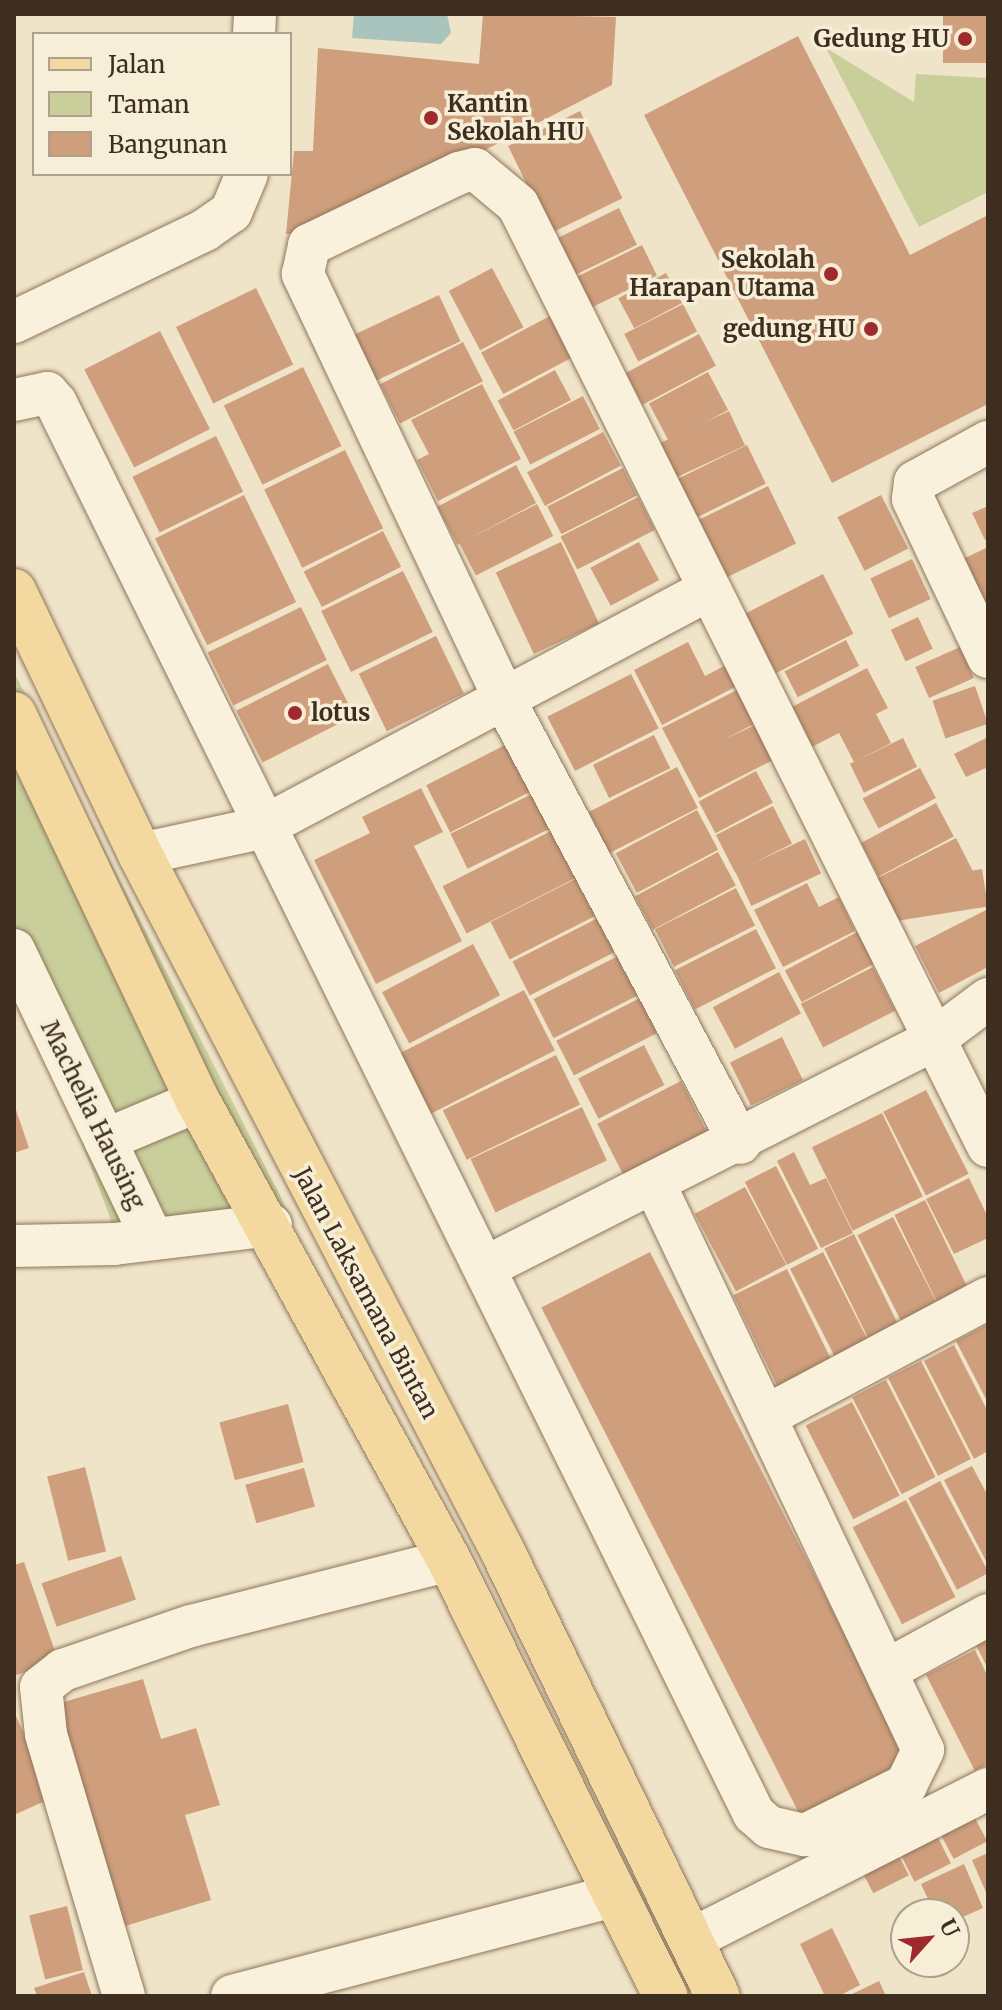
<!DOCTYPE html>
<style>
body{margin:0}
#map{position:relative;width:1002px;height:2010px;overflow:hidden;background:#f0e4c8;font-family:Merriweather,serif}
div>[style]{position:absolute}
.green>*{inset:0;background:#c9cf9b}
.water>*{inset:0;background:#a9c4bc}
.building>*{inset:0;background:#cf9f7d;transform-origin:0 0}
.roads{filter:drop-shadow(0 0 2px #8d765c) drop-shadow(0 0 2px #8d765c)}
.minor>*{height:42px;margin:-21px;padding:0 21px;transform-origin:21px;border-radius:21px;background:#faf1dc}
.major>*{height:44px;margin:-22px;padding:0 22px;transform-origin:22px;border-radius:22px;background:#f3d9a0}
.dots>*{width:22px;height:22px;translate:-50% -50%;box-sizing:border-box;border:4px solid #f7eed8;border-radius:50%}
span{translate:-50% -50%;white-space:nowrap;text-align:center;line-height:1.15;-webkit-text-stroke:7px #f7eed8;paint-order:stroke}
.poi-label{font-size:24px;color:#3d2e20;font-weight:700}
.right{translate:-100% -50%;text-align:right}
.left{translate:0 -50%;text-align:left}
.street-label{font-size:24px;color:#3d2e20}
.frame{position:absolute;inset:0;border:16px solid #3d2e20;pointer-events:none}
.legend{position:absolute;left:32px;top:32px;width:260px;height:144px;box-sizing:border-box;background:#f7eed8;border:2px solid #ada18e;margin:0;padding:10px 14px;list-style:none;font-size:24px;color:#3d2e20}
.legend li{display:flex;align-items:center;gap:16px;height:40px}
.legend b{width:40px;border:2px solid #ada18e}
.north{position:absolute;left:890px;top:1898px;width:80px;height:80px;box-sizing:border-box;background:#f7eed8;border:2px solid #ada18e;border-radius:50%;rotate:63deg;font-size:22px;font-weight:700;line-height:32px;text-align:center;color:#3d2e20}
.north::after{content:'';display:block;margin:auto;width:28px;height:36px;background:#9e2a2b;clip-path:polygon(50% 0,100% 100%,50% 72%,0 100%)}
</style>
<div id="map">
<div class="green">
<i style="clip-path:polygon(826px 48px,914px 102px,916px 74px,988px 78px,988px 192px,919px 227px)"></i>
<i style="clip-path:polygon(14px 672px,289px 1213px,119px 1242px,14px 962px)"></i>
</div>
<div class="water">
<i style="clip-path:polygon(354px 14px,447px 14px,451px 33px,441px 44px,352px 38px)"></i>
</div>
<div class="building">
<i style="clip-path:polygon(483px 14px,616px 17px,612px 85px,299px 245px,299px 233px,286px 234px,294px 151px,313px 151px,318px 48px,479px 64px)"></i>
<i style="left:943px;top:14px;width:45px;height:49px"></i>
<i style="clip-path:polygon(798px 36px,910px 255px,988px 215px,988px 404px,832px 483px,644px 115px)"></i>
<i style="left:580px;top:111px;width:97px;height:80px;rotate:64deg"></i>
<i style="left:619px;top:208px;width:41px;height:70px;rotate:64deg"></i>
<i style="left:642px;top:245px;width:34px;height:76px;rotate:64deg"></i>
<i style="left:492px;top:268px;width:67px;height:49px;rotate:62deg"></i>
<i style="left:666px;top:273px;width:34px;height:54px;rotate:62deg"></i>
<i style="left:256px;top:288px;width:85px;height:89px;rotate:64deg"></i>
<i style="left:439px;top:295px;width:51px;height:101px;rotate:65deg"></i>
<i style="left:683px;top:304px;width:31px;height:66px;rotate:63deg"></i>
<i style="left:550px;top:316px;width:47px;height:78px;rotate:62deg"></i>
<i style="left:160px;top:331px;width:110px;height:85px;rotate:63deg"></i>
<i style="left:699px;top:334px;width:36px;height:83px;rotate:62deg"></i>
<i style="left:463px;top:342px;width:44px;height:93px;rotate:63deg"></i>
<i style="left:303px;top:367px;width:88px;height:88px;rotate:64deg"></i>
<i style="left:555px;top:370px;width:34px;height:65px;rotate:62deg"></i>
<i style="left:708px;top:372px;width:43px;height:67px;rotate:62deg"></i>
<i style="clip-path:polygon(482px 384px,521px 459px,438px 501px,417px 460px,429px 454px,411px 420px)"></i>
<i style="left:583px;top:396px;width:37px;height:78px;rotate:63deg"></i>
<i style="left:729px;top:411px;width:38px;height:76px;rotate:65deg"></i>
<i style="left:603px;top:432px;width:38px;height:86px;rotate:62deg"></i>
<i style="left:216px;top:436px;width:62px;height:93px;rotate:64deg"></i>
<i style="left:747px;top:445px;width:43px;height:77px;rotate:64deg"></i>
<i style="left:345px;top:450px;width:87px;height:90px;rotate:64deg"></i>
<i style="left:516px;top:465px;width:43px;height:89px;rotate:62deg"></i>
<i style="left:623px;top:468px;width:31px;height:85px;rotate:63deg"></i>
<i style="left:768px;top:486px;width:64px;height:78px;rotate:64deg"></i>
<i style="left:244px;top:495px;width:119px;height:99px;rotate:64deg"></i>
<i style="left:881px;top:495px;width:60px;height:49px;rotate:63deg"></i>
<i style="left:638px;top:497px;width:37px;height:87px;rotate:63deg"></i>
<i style="left:537px;top:504px;width:36px;height:87px;rotate:63deg"></i>
<i style="clip-path:polygon(988px 506px,988px 538px,985px 540px,972px 513px)"></i>
<i style="left:383px;top:531px;width:40px;height:89px;rotate:63deg"></i>
<i style="left:561px;top:542px;width:90px;height:72px;rotate:65deg"></i>
<i style="left:639px;top:542px;width:43px;height:55px;rotate:62deg"></i>
<i style="clip-path:polygon(988px 547px,988px 612px,959px 561px)"></i>
<i style="left:912px;top:559px;width:44px;height:46px;rotate:65deg"></i>
<i style="left:403px;top:571px;width:68px;height:91px;rotate:64deg"></i>
<i style="left:823px;top:574px;width:67px;height:87px;rotate:63deg"></i>
<i style="left:301px;top:607px;width:59px;height:104px;rotate:64deg"></i>
<i style="left:918px;top:617px;width:35px;height:30px;rotate:65deg"></i>
<i style="left:436px;top:636px;width:64px;height:86px;rotate:64deg"></i>
<i style="left:846px;top:640px;width:29px;height:69px;rotate:63deg"></i>
<i style="clip-path:polygon(688px 642px,705px 676px,728px 664px,739px 685px,662px 725px,634px 670px)"></i>
<i style="left:960px;top:647px;width:34px;height:49px;rotate:66deg"></i>
<i style="left:328px;top:664px;width:58px;height:103px;rotate:63deg"></i>
<i style="clip-path:polygon(867px 668px,888px 708px,876px 714px,891px 743px,854px 762px,839px 733px,808px 749px,788px 709px)"></i>
<i style="left:631px;top:674px;width:61px;height:94px;rotate:63deg"></i>
<i style="left:975px;top:686px;width:40px;height:45px;rotate:71deg"></i>
<i style="clip-path:polygon(741px 688px,758px 722px,723px 740px,755px 725px,773px 760px,699px 798px,662px 728px)"></i>
<i style="left:654px;top:735px;width:37px;height:68px;rotate:64deg"></i>
<i style="clip-path:polygon(988px 737px,988px 767px,966px 777px,954px 754px)"></i>
<i style="left:903px;top:738px;width:32px;height:59px;rotate:64deg"></i>
<i style="left:509px;top:743px;width:53px;height:93px;rotate:63deg"></i>
<i style="left:677px;top:767px;width:46px;height:99px;rotate:63deg"></i>
<i style="left:920px;top:768px;width:34px;height:65px;rotate:62deg"></i>
<i style="left:756px;top:771px;width:36px;height:65px;rotate:62deg"></i>
<i style="clip-path:polygon(421px 788px,443px 832px,414px 846px,462px 941px,376px 984px,314px 860px,370px 833px,362px 817px)"></i>
<i style="left:534px;top:793px;width:39px;height:93px;rotate:64deg"></i>
<i style="left:936px;top:803px;width:38px;height:85px;rotate:62deg"></i>
<i style="left:773px;top:806px;width:42px;height:64px;rotate:63deg"></i>
<i style="left:697px;top:810px;width:45px;height:92px;rotate:62deg"></i>
<i style="left:553px;top:830px;width:53px;height:124px;rotate:63deg"></i>
<i style="left:956px;top:838px;width:37px;height:93px;rotate:63deg"></i>
<i style="left:805px;top:839px;width:38px;height:77px;rotate:65deg"></i>
<i style="left:718px;top:852px;width:38px;height:94px;rotate:62deg"></i>
<i style="left:982px;top:869px;width:38px;height:101px;rotate:81deg"></i>
<i style="left:577px;top:878px;width:42px;height:97px;rotate:63deg"></i>
<i style="clip-path:polygon(807px 883px,819px 907px,839px 897px,855px 931px,783px 967px,754px 910px)"></i>
<i style="left:736px;top:888px;width:42px;height:91px;rotate:63deg"></i>
<i style="clip-path:polygon(988px 909px,988px 967px,939px 993px,915px 946px)"></i>
<i style="left:598px;top:918px;width:38px;height:96px;rotate:63deg"></i>
<i style="left:756px;top:929px;width:44px;height:91px;rotate:63deg"></i>
<i style="left:859px;top:931px;width:36px;height:84px;rotate:62deg"></i>
<i style="left:473px;top:944px;width:58px;height:103px;rotate:62deg"></i>
<i style="left:620px;top:955px;width:44px;height:97px;rotate:63deg"></i>
<i style="left:873px;top:967px;width:49px;height:81px;rotate:63deg"></i>
<i style="left:779px;top:972px;width:47px;height:75px;rotate:62deg"></i>
<i style="left:524px;top:990px;width:68px;height:148px;rotate:63deg"></i>
<i style="left:640px;top:998px;width:39px;height:94px;rotate:63deg"></i>
<i style="left:782px;top:1037px;width:48px;height:58px;rotate:64deg"></i>
<i style="left:644px;top:1045px;width:45px;height:74px;rotate:63deg"></i>
<i style="left:556px;top:1055px;width:55px;height:126px;rotate:64deg"></i>
<i style="left:681px;top:1081px;width:62px;height:94px;rotate:63deg"></i>
<i style="left:926px;top:1090px;width:94px;height:48px;rotate:63deg"></i>
<i style="clip-path:polygon(14px 1104px,29px 1148px,14px 1153px)"></i>
<i style="left:582px;top:1107px;width:59px;height:123px;rotate:65deg"></i>
<i style="left:882px;top:1113px;width:93px;height:78px;rotate:64deg"></i>
<i style="clip-path:polygon(794px 1152px,810px 1185px,826px 1178px,853px 1233px,821px 1248px,777px 1161px)"></i>
<i style="left:776px;top:1166px;width:93px;height:35px;rotate:63deg"></i>
<i style="clip-path:polygon(969px 1178px,988px 1217px,988px 1238px,954px 1254px,926px 1199px)"></i>
<i style="left:745px;top:1187px;width:88px;height:57px;rotate:62deg"></i>
<i style="left:925px;top:1200px;width:104px;height:34px;rotate:64deg"></i>
<i style="left:893px;top:1217px;width:100px;height:40px;rotate:63deg"></i>
<i style="left:854px;top:1234px;width:102px;height:33px;rotate:64deg"></i>
<i style="left:650px;top:1252px;width:575px;height:122px;rotate:63deg"></i>
<i style="left:823px;top:1252px;width:99px;height:37px;rotate:63deg"></i>
<i style="left:787px;top:1269px;width:102px;height:60px;rotate:64deg"></i>
<i style="clip-path:polygon(988px 1324px,988px 1403px,956px 1341px)"></i>
<i style="clip-path:polygon(954px 1345px,988px 1412px,988px 1451px,974px 1459px,924px 1361px)"></i>
<i style="left:921px;top:1361px;width:110px;height:37px;rotate:63deg"></i>
<i style="left:886px;top:1380px;width:109px;height:38px;rotate:63deg"></i>
<i style="left:852px;top:1402px;width:105px;height:52px;rotate:63deg"></i>
<i style="left:288px;top:1404px;width:60px;height:71px;rotate:75deg"></i>
<i style="clip-path:polygon(972px 1466px,988px 1496px,988px 1565px,944px 1480px)"></i>
<i style="left:85px;top:1467px;width:87px;height:39px;rotate:76deg"></i>
<i style="left:304px;top:1468px;width:40px;height:61px;rotate:74deg"></i>
<i style="left:940px;top:1481px;width:104px;height:36px;rotate:62deg"></i>
<i style="left:906px;top:1500px;width:109px;height:60px;rotate:63deg"></i>
<i style="left:121px;top:1556px;width:46px;height:84px;rotate:71deg"></i>
<i style="clip-path:polygon(24px 1562px,58px 1660px,14px 1676px,14px 1565px)"></i>
<i style="clip-path:polygon(988px 1639px,988px 1669px,976px 1645px)"></i>
<i style="clip-path:polygon(975px 1650px,988px 1677px,988px 1764px,975px 1771px,926px 1675px)"></i>
<i style="clip-path:polygon(143px 1679px,161px 1739px,196px 1728px,220px 1805px,185px 1815px,211px 1900px,112px 1930px,46px 1707px)"></i>
<i style="clip-path:polygon(14px 1712px,54px 1797px,14px 1815px)"></i>
<i style="left:968px;top:1805px;width:41px;height:38px;rotate:62deg"></i>
<i style="left:931px;top:1824px;width:44px;height:41px;rotate:63deg"></i>
<i style="left:893px;top:1844px;width:35px;height:40px;rotate:63deg"></i>
<i style="clip-path:polygon(988px 1853px,988px 1897px,972px 1860px)"></i>
<i style="clip-path:polygon(964px 1864px,983px 1908px,954px 1921px,954px 1914px,935px 1914px,921px 1884px)"></i>
<i style="left:67px;top:1906px;width:66px;height:39px;rotate:76deg"></i>
<i style="clip-path:polygon(832px 1928px,860px 1985px,839px 1996px,825px 1996px,800px 1944px)"></i>
<i style="clip-path:polygon(84px 1972px,92px 1996px,37px 1996px,34px 1988px)"></i>
<i style="clip-path:polygon(879px 1981px,886px 1996px,848px 1996px)"></i>
</div>
<div class="roads">
<div class="minor">
<i style="left:254px;top:34px;width:20px;rotate:-87deg"></i>
<i style="left:14px;top:322px;width:212px;rotate:-25.7deg"></i>
<i style="left:205px;top:230px;width:32px;rotate:-35deg"></i>
<i style="left:231px;top:212px;width:41px;rotate:-67.2deg"></i>
<i style="left:14px;top:400px;width:34px;rotate:-12deg"></i>
<i style="left:47px;top:393px;width:13px;rotate:48deg"></i>
<i style="left:56px;top:403px;width:1574px;rotate:63.68deg"></i>
<i style="left:754px;top:1814px;width:20px;rotate:41deg"></i>
<i style="left:769px;top:1827px;width:37px;rotate:13deg"></i>
<i style="left:805px;top:1835px;width:113px;rotate:-26.3deg"></i>
<i style="left:906px;top:1785px;width:39px;rotate:-64deg"></i>
<i style="left:923px;top:1750px;width:628px;rotate:-115.38deg"></i>
<i style="left:988px;top:442px;width:83px;rotate:151.3deg"></i>
<i style="left:915px;top:482px;width:17px;rotate:97deg"></i>
<i style="left:913px;top:499px;width:175px;rotate:64.6deg"></i>
<i style="left:140px;top:854px;width:124px;rotate:-12.1deg"></i>
<i style="left:261px;top:828px;width:506px;rotate:-28.03deg"></i>
<i style="left:14px;top:950px;width:319px;rotate:64.4deg"></i>
<i style="left:105px;top:1140px;width:101px;rotate:-22.8deg"></i>
<i style="left:740px;top:1143px;width:499px;rotate:-118deg"></i>
<i style="left:506px;top:702px;width:474px;rotate:-115.4deg"></i>
<i style="left:303px;top:274px;width:30px;rotate:-78deg"></i>
<i style="left:309px;top:245px;width:166px;rotate:-25.6deg"></i>
<i style="left:459px;top:173px;width:16px;rotate:-14deg"></i>
<i style="left:475px;top:169px;width:56px;rotate:39.9deg"></i>
<i style="left:518px;top:205px;width:1052px;rotate:63.46deg"></i>
<i style="left:14px;top:1246px;width:100px;rotate:-1.1deg"></i>
<i style="left:114px;top:1244px;width:158px;rotate:-6.9deg"></i>
<i style="left:488px;top:1266px;width:499px;rotate:-26.9deg"></i>
<i style="left:933px;top:1040px;width:69px;rotate:-36.7deg"></i>
<i style="left:768px;top:1415px;width:249px;rotate:-28deg"></i>
<i style="left:889px;top:1669px;width:113px;rotate:-28.6deg"></i>
<i style="left:690px;top:1940px;width:334px;rotate:-26.9deg"></i>
<i style="left:124px;top:1996px;width:273px;rotate:-106.6deg"></i>
<i style="left:46px;top:1734px;width:47px;rotate:-96.1deg"></i>
<i style="left:41px;top:1687px;width:28px;rotate:-38deg"></i>
<i style="left:63px;top:1670px;width:135px;rotate:-19deg"></i>
<i style="left:191px;top:1626px;width:266px;rotate:-14.3deg"></i>
<i style="left:232px;top:1996px;width:397px;rotate:-14.7deg"></i>
</div>
<div class="major">
<i style="left:14px;top:591px;width:292px;rotate:64.4deg"></i>
<i style="left:140px;top:854px;width:787px;rotate:62.52deg"></i>
<i style="left:503px;top:1552px;width:493px;rotate:64.2deg"></i>
<i style="left:14px;top:714px;width:429px;rotate:64.6deg"></i>
<i style="left:198px;top:1101px;width:523px;rotate:61.33deg"></i>
<i style="left:449px;top:1560px;width:487px;rotate:63.6deg"></i>
</div>
</div>
<div class="dots">
<i style="left:965px;top:39px;background:#9e2a2b"></i>
<i style="left:431px;top:118px;background:#9e2a2b"></i>
<i style="left:831px;top:274px;background:#9e2a2b"></i>
<i style="left:871px;top:329px;background:#9e2a2b"></i>
<i style="left:295px;top:713px;background:#9e2a2b"></i>
</div>
<div class="poi-label">
<span class="right" style="left:949px;top:39px">Gedung HU</span>
<span class="left" style="left:447px;top:118px">Kantin<br>Sekolah HU</span>
<span class="right" style="left:815px;top:274px">Sekolah<br>Harapan Utama</span>
<span class="right" style="left:855px;top:329px">gedung HU</span>
<span class="left" style="left:311px;top:713px">lotus</span>
</div>
<div class="street-label">
<span style="left:93px;top:1115px;rotate:64deg">Machelia Hausing</span>
<span style="left:366px;top:1293px;rotate:62deg">Jalan Laksamana Bintan</span>
</div>
<div class="frame"></div>
<ul class="legend">
<li><b style="height:10px;background:#f3d9a0"></b>Jalan</li>
<li><b style="height:22px;background:#c9cf9b"></b>Taman</li>
<li><b style="height:22px;background:#cf9f7d"></b>Bangunan</li>
</ul>
<div class="north">U</div>
</div>
